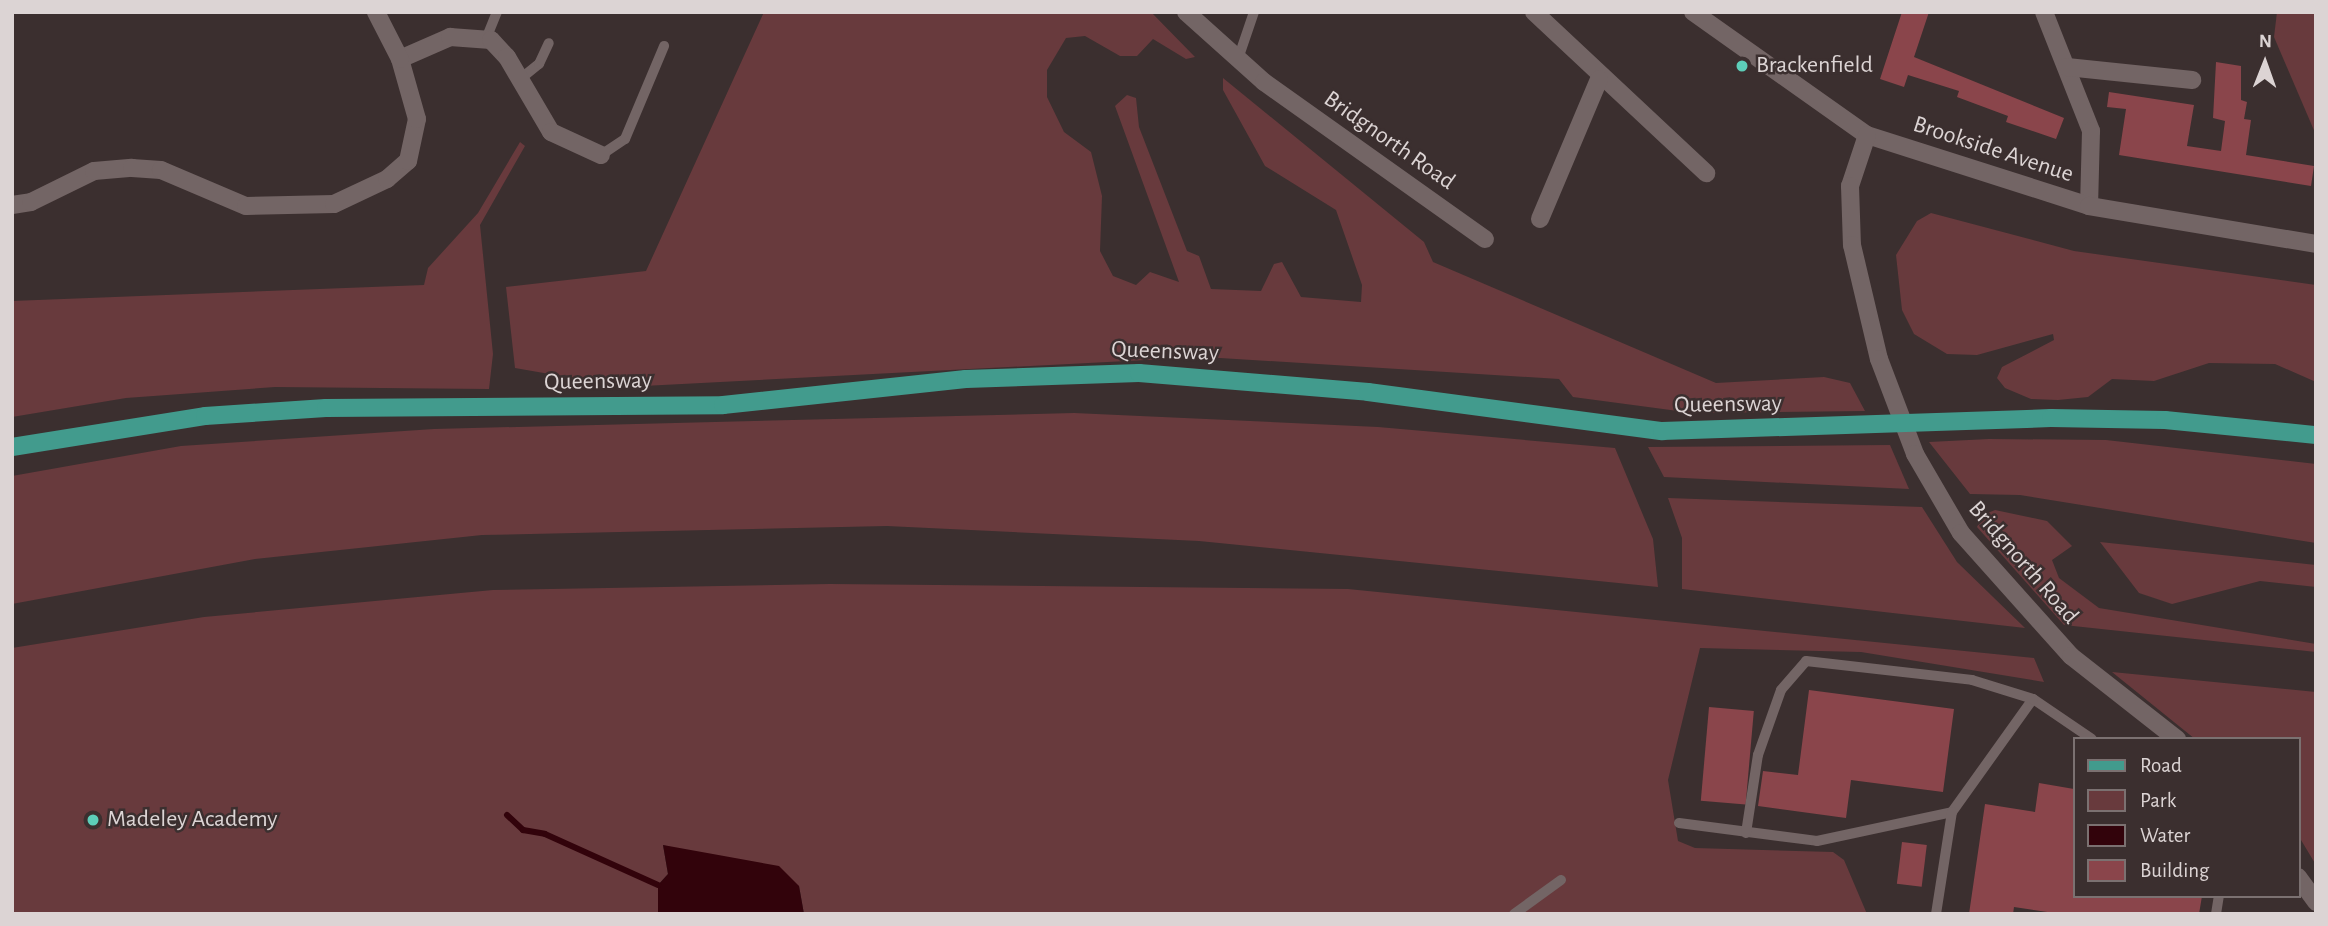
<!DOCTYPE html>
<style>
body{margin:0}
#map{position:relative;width:2328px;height:926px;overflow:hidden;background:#3b2f2f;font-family:"Alegreya Sans",sans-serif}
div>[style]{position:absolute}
.green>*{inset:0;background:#683a3d}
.water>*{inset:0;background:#32030b}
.stream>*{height:6px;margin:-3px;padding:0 3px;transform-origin:3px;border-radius:3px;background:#32030b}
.building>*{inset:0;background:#8a454b;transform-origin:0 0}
.service>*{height:10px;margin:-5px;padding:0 5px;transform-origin:5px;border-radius:5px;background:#736565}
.minor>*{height:18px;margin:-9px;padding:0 9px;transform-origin:9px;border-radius:9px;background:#736565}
.tertiary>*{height:18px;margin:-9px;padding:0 9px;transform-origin:9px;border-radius:9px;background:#736565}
.primary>*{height:18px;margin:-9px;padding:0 9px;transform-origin:9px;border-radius:9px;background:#429b8d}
.dots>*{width:19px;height:19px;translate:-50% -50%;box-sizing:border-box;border:4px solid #3b2f2f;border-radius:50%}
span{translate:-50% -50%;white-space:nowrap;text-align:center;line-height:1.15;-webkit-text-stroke:5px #3b2f2f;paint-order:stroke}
.poi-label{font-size:24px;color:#dcd4d4}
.left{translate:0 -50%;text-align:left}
.street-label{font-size:24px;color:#dcd4d4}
.frame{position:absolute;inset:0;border:14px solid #dcd4d4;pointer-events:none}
.legend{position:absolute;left:2073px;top:737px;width:228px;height:161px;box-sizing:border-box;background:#3b2f2f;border:2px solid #7b7171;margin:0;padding:9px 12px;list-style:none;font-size:21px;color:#dcd4d4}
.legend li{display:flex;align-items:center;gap:14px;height:35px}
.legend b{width:35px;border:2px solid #7b7171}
.north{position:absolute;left:2230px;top:28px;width:70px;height:70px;-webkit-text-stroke:5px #3b2f2f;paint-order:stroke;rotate:1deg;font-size:19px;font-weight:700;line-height:28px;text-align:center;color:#dcd4d4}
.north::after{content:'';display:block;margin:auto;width:24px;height:32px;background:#dcd4d4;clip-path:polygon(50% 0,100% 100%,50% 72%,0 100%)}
</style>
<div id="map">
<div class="green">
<i style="clip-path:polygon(764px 12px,1151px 12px,1195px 57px,1186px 59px,1153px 39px,1137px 56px,1120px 56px,1085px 36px,1066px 38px,1047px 70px,1047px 97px,1064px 132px,1091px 152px,1102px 196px,1100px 251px,1113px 276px,1136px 285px,1150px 272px,1179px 282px,1115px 106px,1127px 95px,1136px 98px,1139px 127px,1187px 251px,1199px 256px,1211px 289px,1261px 291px,1274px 264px,1282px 262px,1301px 297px,1361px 302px,1362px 285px,1336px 210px,1265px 166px,1223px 90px,1223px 78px,1424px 242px,1433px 262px,1716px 383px,1824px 377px,1850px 383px,1865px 411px,1693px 413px,1573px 397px,1559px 379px,1204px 357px,624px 387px,515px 368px,506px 287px,646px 271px)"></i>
<i style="clip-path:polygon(2277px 12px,2316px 12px,2316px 135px,2274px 37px)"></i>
<i style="clip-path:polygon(520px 142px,525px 146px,480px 225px,493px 354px,489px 389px,275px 387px,126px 398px,12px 417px,12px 301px,424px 285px,428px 268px,478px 213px)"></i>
<i style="clip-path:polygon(1931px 213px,2074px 251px,2316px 285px,2316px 382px,2275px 364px,2209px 363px,2154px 381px,2112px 379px,2088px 397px,2058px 400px,2031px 399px,2005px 388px,1997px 378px,2002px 367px,2054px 340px,2053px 334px,1977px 355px,1947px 354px,1914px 334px,1902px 310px,1896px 255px,1917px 221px)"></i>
<i style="clip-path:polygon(1074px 413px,1378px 427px,1615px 448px,1653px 539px,1658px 587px,1199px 541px,887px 526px,482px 535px,255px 559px,12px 604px,12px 476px,181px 446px,434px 429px)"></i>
<i style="clip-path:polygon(1989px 439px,2106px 440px,2316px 464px,2316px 543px,2020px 495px,1970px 494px,1929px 442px)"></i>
<i style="clip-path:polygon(1890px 445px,1909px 489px,1664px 477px,1648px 447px)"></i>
<i style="clip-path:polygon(1668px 498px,1922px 507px,1957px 562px,2025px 628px,1682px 589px,1682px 538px)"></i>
<i style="clip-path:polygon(1995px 510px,2047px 521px,2072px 546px,2052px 560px,2059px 578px,2099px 608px,2316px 644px,2316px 652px,2064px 625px,1977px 527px,1983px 515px)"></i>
<i style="clip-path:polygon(2100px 542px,2316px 565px,2316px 587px,2260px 581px,2172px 604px,2139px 593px)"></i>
<i style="clip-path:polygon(830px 584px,1348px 589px,2034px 658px,2044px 682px,1861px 652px,1700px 648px,1668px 780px,1678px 841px,1695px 848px,1833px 852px,1844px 860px,1867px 914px,804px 914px,799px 886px,663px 845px,668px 874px,658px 885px,658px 914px,12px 914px,12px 648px,204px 617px,493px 590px)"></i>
<i style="clip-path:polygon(2112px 672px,2316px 692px,2316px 865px,2298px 835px,2298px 739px,2195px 739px)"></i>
</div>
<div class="water">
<i style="clip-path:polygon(663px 845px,779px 866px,799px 886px,804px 914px,658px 914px,658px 885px,668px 874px)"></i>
</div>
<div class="stream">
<i style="left:507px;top:815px;width:22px;rotate:43deg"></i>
<i style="left:523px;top:830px;width:22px;rotate:10deg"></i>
<i style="left:545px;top:834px;width:124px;rotate:24.3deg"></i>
</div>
<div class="building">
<i style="clip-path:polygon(1902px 12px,1929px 12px,1914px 57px,2064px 118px,2056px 139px,2006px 122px,2008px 116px,1957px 97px,1959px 91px,1908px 75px,1904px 87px,1880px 79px)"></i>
<i style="clip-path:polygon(2216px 62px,2241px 66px,2241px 100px,2247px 102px,2244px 119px,2251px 120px,2246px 155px,2314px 166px,2311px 186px,2119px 155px,2126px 109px,2107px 107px,2109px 92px,2194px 105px,2187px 146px,2221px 151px,2225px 121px,2213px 118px)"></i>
<i style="clip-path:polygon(1809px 690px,1954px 709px,1943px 792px,1851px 780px,1846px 818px,1758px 806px,1763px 771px,1798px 775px)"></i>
<i style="left:1709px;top:707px;width:45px;height:94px;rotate:5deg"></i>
<i style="clip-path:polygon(2039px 783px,2074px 789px,2074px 896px,2202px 896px,2199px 914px,2061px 914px,2014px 907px,2013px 914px,1969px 914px,1985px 804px,2035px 812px)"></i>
<i style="left:1902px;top:842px;width:25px;height:42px;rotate:7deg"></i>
</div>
<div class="service">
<i style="left:486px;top:39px;width:29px;rotate:-68deg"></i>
<i style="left:1238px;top:59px;width:50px;rotate:-71.2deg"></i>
<i style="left:519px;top:80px;width:26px;rotate:-39deg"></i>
<i style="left:539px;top:64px;width:23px;rotate:-65deg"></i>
<i style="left:601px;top:155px;width:29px;rotate:-34deg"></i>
<i style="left:625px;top:139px;width:101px;rotate:-67.2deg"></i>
<i style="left:1679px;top:823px;width:139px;rotate:7.4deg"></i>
<i style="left:1817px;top:841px;width:138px;rotate:-12.1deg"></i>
<i style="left:1952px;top:812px;width:139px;rotate:-54.4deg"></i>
<i style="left:2033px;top:699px;width:71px;rotate:34.1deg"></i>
<i style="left:1746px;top:833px;width:79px;rotate:-81.3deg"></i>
<i style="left:1758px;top:755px;width:69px;rotate:-70.5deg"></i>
<i style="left:1781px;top:690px;width:38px;rotate:-49deg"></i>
<i style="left:1806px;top:661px;width:167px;rotate:6.5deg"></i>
<i style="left:1972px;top:680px;width:64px;rotate:17.3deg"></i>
<i style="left:1514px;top:914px;width:58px;rotate:-35.9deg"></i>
<i style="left:1936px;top:914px;width:103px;rotate:-81.1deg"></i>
<i style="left:2216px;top:914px;width:18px;rotate:-81deg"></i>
</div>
<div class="minor">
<i style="left:1186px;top:12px;width:105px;rotate:41.9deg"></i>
<i style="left:1264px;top:82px;width:271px;rotate:35.4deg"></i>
<i style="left:1534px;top:12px;width:236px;rotate:43.1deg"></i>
<i style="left:2044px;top:12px;width:128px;rotate:68.4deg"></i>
<i style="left:2091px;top:131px;width:75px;rotate:91.5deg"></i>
<i style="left:400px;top:59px;width:55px;rotate:-23.7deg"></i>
<i style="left:450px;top:37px;width:41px;rotate:4.2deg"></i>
<i style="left:491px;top:40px;width:23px;rotate:47deg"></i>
<i style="left:507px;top:57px;width:87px;rotate:59.6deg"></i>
<i style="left:551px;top:132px;width:55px;rotate:24.7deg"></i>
<i style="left:2067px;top:67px;width:126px;rotate:5.9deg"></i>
<i style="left:12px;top:205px;width:19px;rotate:-9deg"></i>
<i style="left:31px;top:202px;width:70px;rotate:-26.2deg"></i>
<i style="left:94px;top:171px;width:38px;rotate:-5deg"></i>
<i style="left:132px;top:168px;width:29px;rotate:4deg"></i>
<i style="left:161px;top:170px;width:92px;rotate:23deg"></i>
<i style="left:246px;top:206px;width:88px;rotate:-1.3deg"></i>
<i style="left:334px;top:204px;width:59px;rotate:-25.3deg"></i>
<i style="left:387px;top:179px;width:28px;rotate:-41deg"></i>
<i style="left:408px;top:161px;width:43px;rotate:-77.9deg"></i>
<i style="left:417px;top:119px;width:62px;rotate:-105.8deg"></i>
<i style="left:400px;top:59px;width:53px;rotate:-117.1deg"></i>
<i style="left:1540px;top:219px;width:152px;rotate:-67.1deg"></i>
</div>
<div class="tertiary">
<i style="left:1693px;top:12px;width:213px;rotate:35.3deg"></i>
<i style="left:1867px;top:135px;width:233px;rotate:17.7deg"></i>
<i style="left:2089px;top:206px;width:230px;rotate:9.5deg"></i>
<i style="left:1867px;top:135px;width:54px;rotate:108.4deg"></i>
<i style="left:1850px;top:186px;width:59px;rotate:88.1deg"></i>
<i style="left:1852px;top:245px;width:117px;rotate:76.7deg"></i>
<i style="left:1879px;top:359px;width:102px;rotate:69.2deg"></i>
<i style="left:1915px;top:454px;width:91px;rotate:59.8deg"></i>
<i style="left:1961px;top:533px;width:165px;rotate:48.2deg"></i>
<i style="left:2071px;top:656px;width:135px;rotate:38.1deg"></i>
<i style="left:2298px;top:877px;width:31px;rotate:54deg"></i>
</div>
<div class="primary">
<i style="left:12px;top:447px;width:195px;rotate:-9.1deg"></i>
<i style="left:205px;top:416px;width:121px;rotate:-3.8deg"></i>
<i style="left:326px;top:408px;width:397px;rotate:-0.4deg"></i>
<i style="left:723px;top:405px;width:244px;rotate:-6.1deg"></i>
<i style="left:966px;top:379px;width:173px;rotate:-2deg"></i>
<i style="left:1139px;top:373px;width:230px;rotate:4.7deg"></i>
<i style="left:1368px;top:392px;width:297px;rotate:7.6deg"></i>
<i style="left:1662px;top:431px;width:389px;rotate:-1.9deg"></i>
<i style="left:2051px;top:418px;width:114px;rotate:1deg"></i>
<i style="left:2165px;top:420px;width:152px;rotate:5.7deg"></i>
</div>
<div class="dots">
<i style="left:1742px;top:66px;background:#5dceb9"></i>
<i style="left:93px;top:820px;background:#5dceb9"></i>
</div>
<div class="poi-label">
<span class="left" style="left:1756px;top:66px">Brackenfield</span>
<span class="left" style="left:107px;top:820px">Madeley Academy</span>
</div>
<div class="street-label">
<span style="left:1389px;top:141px;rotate:35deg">Bridgnorth Road</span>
<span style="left:1993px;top:150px;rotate:18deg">Brookside Avenue</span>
<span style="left:1165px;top:352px;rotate:2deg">Queensway</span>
<span style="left:598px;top:382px;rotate:-1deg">Queensway</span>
<span style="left:1728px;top:405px;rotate:-1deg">Queensway</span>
<span style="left:2023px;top:563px;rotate:49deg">Bridgnorth Road</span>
</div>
<div class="frame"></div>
<ul class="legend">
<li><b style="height:9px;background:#429b8d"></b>Road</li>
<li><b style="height:19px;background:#683a3d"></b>Park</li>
<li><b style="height:19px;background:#32030b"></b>Water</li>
<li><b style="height:19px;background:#8a454b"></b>Building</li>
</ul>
<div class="north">N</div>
</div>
